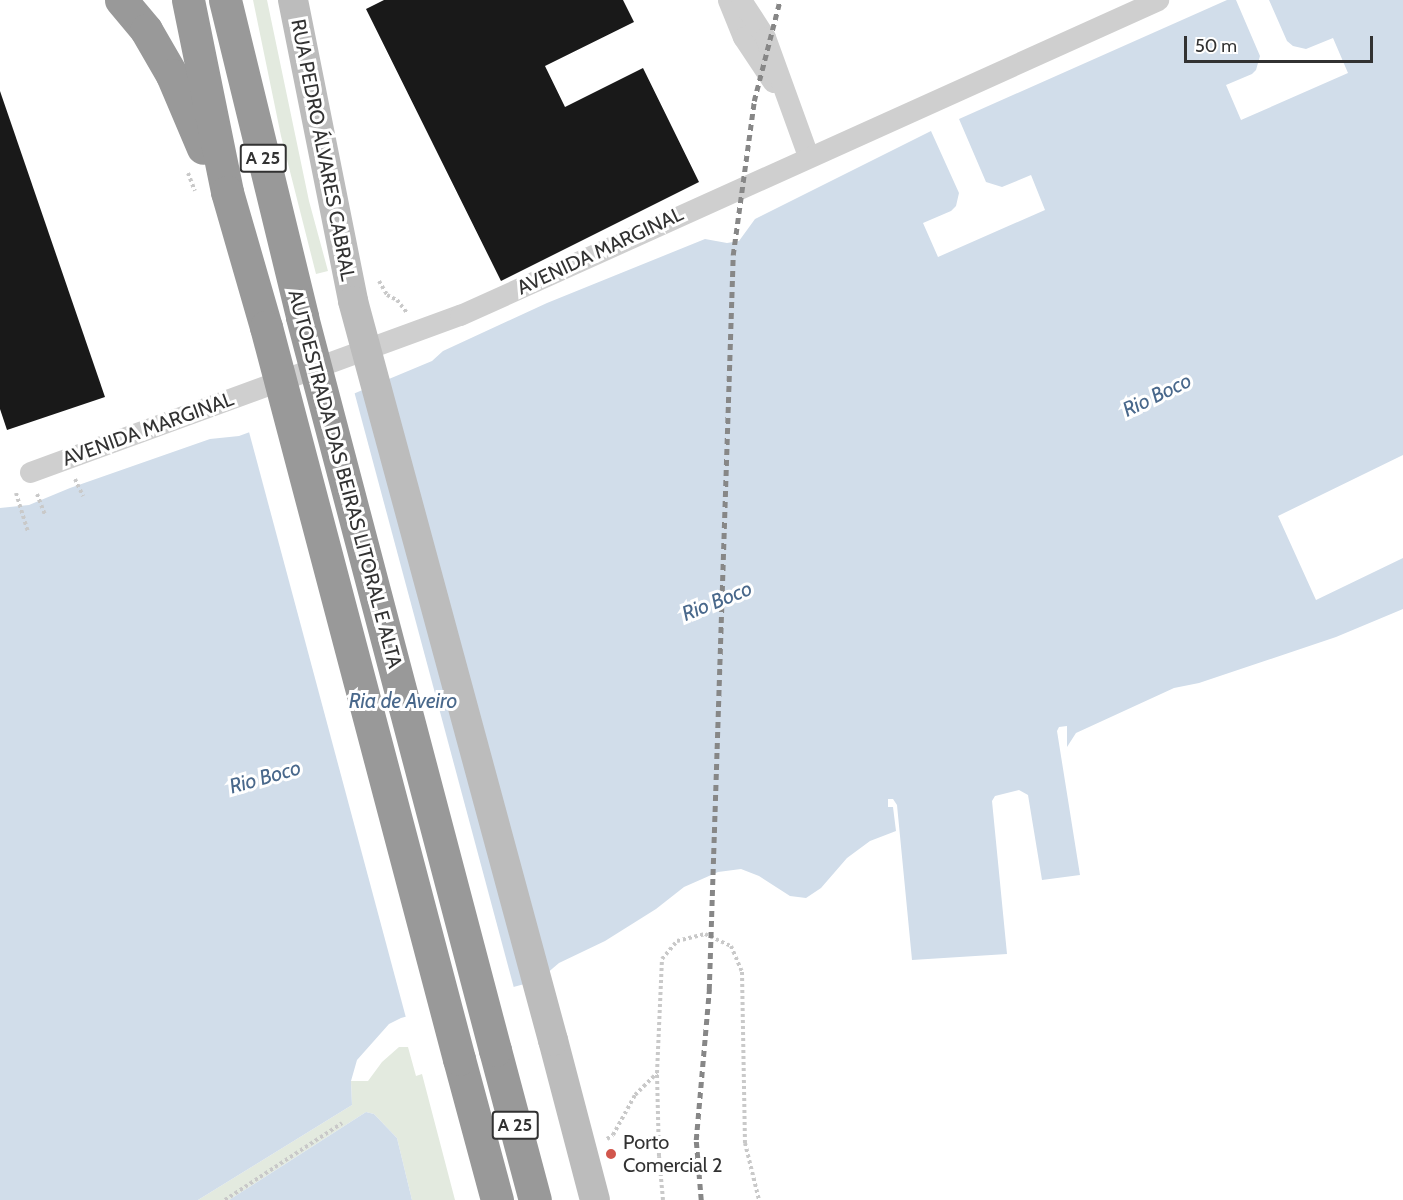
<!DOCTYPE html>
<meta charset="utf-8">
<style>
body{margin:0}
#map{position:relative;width:1403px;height:1200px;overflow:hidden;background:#fff;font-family:Cabin,sans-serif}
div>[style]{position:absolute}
.green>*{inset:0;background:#e3eadf}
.water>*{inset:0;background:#d1ddea}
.pier>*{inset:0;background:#fff;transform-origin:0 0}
.building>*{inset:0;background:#191919}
.path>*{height:4px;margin-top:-2px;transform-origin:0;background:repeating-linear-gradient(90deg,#c9c9c9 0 3px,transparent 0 6px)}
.street>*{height:21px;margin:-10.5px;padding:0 10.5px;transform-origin:10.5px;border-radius:10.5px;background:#cfcfcf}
.secondary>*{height:30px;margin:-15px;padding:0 15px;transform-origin:15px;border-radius:15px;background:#bcbcbc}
.highway>*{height:33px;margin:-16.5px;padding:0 16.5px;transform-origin:16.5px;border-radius:16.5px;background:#999}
.rail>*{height:4.5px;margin-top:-2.25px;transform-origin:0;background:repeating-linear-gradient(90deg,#878787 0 6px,transparent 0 10.5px)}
.secondary-bridge>*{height:30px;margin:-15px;padding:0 15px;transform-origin:15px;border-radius:15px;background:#bcbcbc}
.highway-bridge>*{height:33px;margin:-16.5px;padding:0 16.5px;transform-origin:16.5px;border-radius:16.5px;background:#999}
.dots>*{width:16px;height:16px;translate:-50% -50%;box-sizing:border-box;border:3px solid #fff;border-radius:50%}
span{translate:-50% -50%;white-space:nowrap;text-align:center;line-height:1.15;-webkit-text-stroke:6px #fff;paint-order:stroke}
.shield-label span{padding:2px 4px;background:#fff;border:2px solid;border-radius:4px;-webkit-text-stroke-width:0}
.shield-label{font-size:18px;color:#323232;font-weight:700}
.street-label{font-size:20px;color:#323232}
.poi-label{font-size:20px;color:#323232}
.left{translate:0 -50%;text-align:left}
.water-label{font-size:21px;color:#49688b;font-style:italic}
.scale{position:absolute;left:1184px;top:36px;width:189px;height:27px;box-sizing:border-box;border:3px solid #323232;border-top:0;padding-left:8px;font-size:18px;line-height:21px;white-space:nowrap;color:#323232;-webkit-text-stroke:4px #fff;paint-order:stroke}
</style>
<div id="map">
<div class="green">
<i style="clip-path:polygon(253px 0,267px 0,309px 201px,328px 271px,316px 274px,281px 136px)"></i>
<i style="clip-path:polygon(399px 1047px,408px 1047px,416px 1076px,422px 1074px,455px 1200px,412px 1200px,397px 1138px,374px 1114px,366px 1112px,229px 1200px,198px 1200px,352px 1105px,351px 1081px,368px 1081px,382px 1062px)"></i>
</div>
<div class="water">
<i style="clip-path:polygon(1227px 0,1236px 0,1260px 56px,1256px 70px,1252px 74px,1226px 85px,1241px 120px,1348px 73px,1333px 38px,1306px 49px,1293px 46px,1287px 41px,1269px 0,1403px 0,1403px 455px,1278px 516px,1316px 600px,1403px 558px,1403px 609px,1336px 637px,1199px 683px,1174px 688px,1076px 733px,1067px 747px,1067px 726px,1059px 727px,1057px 731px,1080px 875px,1042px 880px,1028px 795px,1019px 790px,995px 796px,992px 801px,1007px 954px,912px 960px,897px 805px,893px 799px,888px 799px,888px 807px,893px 807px,896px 831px,870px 841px,847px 858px,821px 888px,806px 898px,790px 896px,759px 876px,741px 869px,718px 872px,684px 887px,656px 909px,605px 941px,559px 963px,539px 980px,401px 1018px,389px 1024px,357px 1060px,351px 1081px,352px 1105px,198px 1200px,0 1200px,0 508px,29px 505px,70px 488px,210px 439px,239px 436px,353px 394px,432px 361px,443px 351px,547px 303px,705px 239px,727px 243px,739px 241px,755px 219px,931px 131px,959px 193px,956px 206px,951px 211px,923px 223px,938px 257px,1045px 210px,1031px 175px,1002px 187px,986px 182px,959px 119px)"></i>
<i style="clip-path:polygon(366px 1112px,374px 1114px,397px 1138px,412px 1200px,229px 1200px)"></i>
</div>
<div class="pier">
<i style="left:354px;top:391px;width:620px;height:112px;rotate:75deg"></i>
</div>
<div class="building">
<i style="clip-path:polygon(384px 0,623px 0,634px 22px,545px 66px,565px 107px,643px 68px,699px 182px,501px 281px,366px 9px)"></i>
<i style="clip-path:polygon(0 91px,105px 397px,7px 430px,0 409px)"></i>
</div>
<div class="path">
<i style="left:188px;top:173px;width:19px;rotate:69deg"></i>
<i style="left:379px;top:281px;width:16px;rotate:60deg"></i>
<i style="left:387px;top:295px;width:11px;rotate:27deg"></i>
<i style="left:397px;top:300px;width:16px;rotate:52deg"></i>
<i style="left:75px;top:479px;width:19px;rotate:65deg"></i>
<i style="left:16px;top:493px;width:41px;rotate:72.9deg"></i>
<i style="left:37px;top:494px;width:22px;rotate:69deg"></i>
<i style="left:607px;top:1139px;width:7px;rotate:-34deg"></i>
<i style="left:613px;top:1135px;width:46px;rotate:-61.2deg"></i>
<i style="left:635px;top:1095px;width:31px;rotate:-45deg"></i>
<i style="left:225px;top:1200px;width:140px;rotate:-33.3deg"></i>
<i style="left:663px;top:1200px;width:44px;rotate:-95.2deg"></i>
<i style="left:659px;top:1156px;width:83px;rotate:-91.4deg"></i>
<i style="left:657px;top:1073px;width:114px;rotate:-87.5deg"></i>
<i style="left:662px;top:959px;width:23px;rotate:-50deg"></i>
<i style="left:677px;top:941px;width:29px;rotate:-14deg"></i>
<i style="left:705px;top:934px;width:29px;rotate:25deg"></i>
<i style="left:731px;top:946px;width:28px;rotate:67deg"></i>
<i style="left:742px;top:972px;width:171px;rotate:89deg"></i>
<i style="left:745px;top:1143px;width:59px;rotate:76.2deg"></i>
</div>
<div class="street">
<i style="left:728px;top:0;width:40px;rotate:68deg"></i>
<i style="left:743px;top:37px;width:54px;rotate:56.3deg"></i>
<i style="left:741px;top:0;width:44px;rotate:57deg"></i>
<i style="left:765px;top:37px;width:127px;rotate:70.1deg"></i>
<i style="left:30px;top:472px;width:458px;rotate:-20.1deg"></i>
<i style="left:460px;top:315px;width:766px;rotate:-24.29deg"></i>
</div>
<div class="secondary">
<i style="left:293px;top:0;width:307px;rotate:78.7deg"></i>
<i style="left:553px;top:1040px;width:165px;rotate:75.3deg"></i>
</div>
<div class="highway">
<i style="left:121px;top:0;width:39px;rotate:50deg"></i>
<i style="left:146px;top:30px;width:52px;rotate:60deg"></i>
<i style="left:172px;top:75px;width:79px;rotate:67deg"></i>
<i style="left:188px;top:0;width:196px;rotate:78.5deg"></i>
<i style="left:227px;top:192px;width:141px;rotate:73.9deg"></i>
<i style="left:225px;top:0;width:326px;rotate:76.3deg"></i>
<i style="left:495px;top:1050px;width:155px;rotate:75.1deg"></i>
<i style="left:459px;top:1059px;width:146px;rotate:74.9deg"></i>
</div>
<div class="rail">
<i style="left:701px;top:1200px;width:60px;rotate:-94.8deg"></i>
<i style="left:696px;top:1140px;width:151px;rotate:-85deg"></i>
<i style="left:709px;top:990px;width:735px;rotate:-88.13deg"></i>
<i style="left:733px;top:255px;width:155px;rotate:-82.2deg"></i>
<i style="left:754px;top:101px;width:104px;rotate:-75.6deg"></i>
</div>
<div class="secondary-bridge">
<i style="left:353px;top:301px;width:766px;rotate:74.86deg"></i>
</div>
<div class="highway-bridge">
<i style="left:302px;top:317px;width:758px;rotate:75.25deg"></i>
<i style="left:266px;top:327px;width:757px;rotate:75.23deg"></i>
</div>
<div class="dots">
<i style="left:611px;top:1154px;background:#d1564c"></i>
</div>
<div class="shield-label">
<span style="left:263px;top:158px">A 25</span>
<span style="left:515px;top:1125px">A 25</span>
</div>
<div class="street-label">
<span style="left:323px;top:150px;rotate:79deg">RUA PEDRO ÁLVARES CABRAL</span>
<span style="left:600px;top:251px;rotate:-25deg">AVENIDA MARGINAL</span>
<span style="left:148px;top:429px;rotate:-20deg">AVENIDA MARGINAL</span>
<span style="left:345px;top:479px;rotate:75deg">AUTOESTRADA DAS BEIRAS LITORAL E ALTA</span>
</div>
<div class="poi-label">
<span class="left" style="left:623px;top:1154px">Porto<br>Comercial 2</span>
</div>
<div class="water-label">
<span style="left:1157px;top:395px;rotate:-26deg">Rio Boco</span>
<span style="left:717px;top:601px;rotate:-22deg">Rio Boco</span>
<span style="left:403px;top:701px">Ria de Aveiro</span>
<span style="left:265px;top:777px;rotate:-16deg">Rio Boco</span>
</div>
<div class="scale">50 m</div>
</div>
